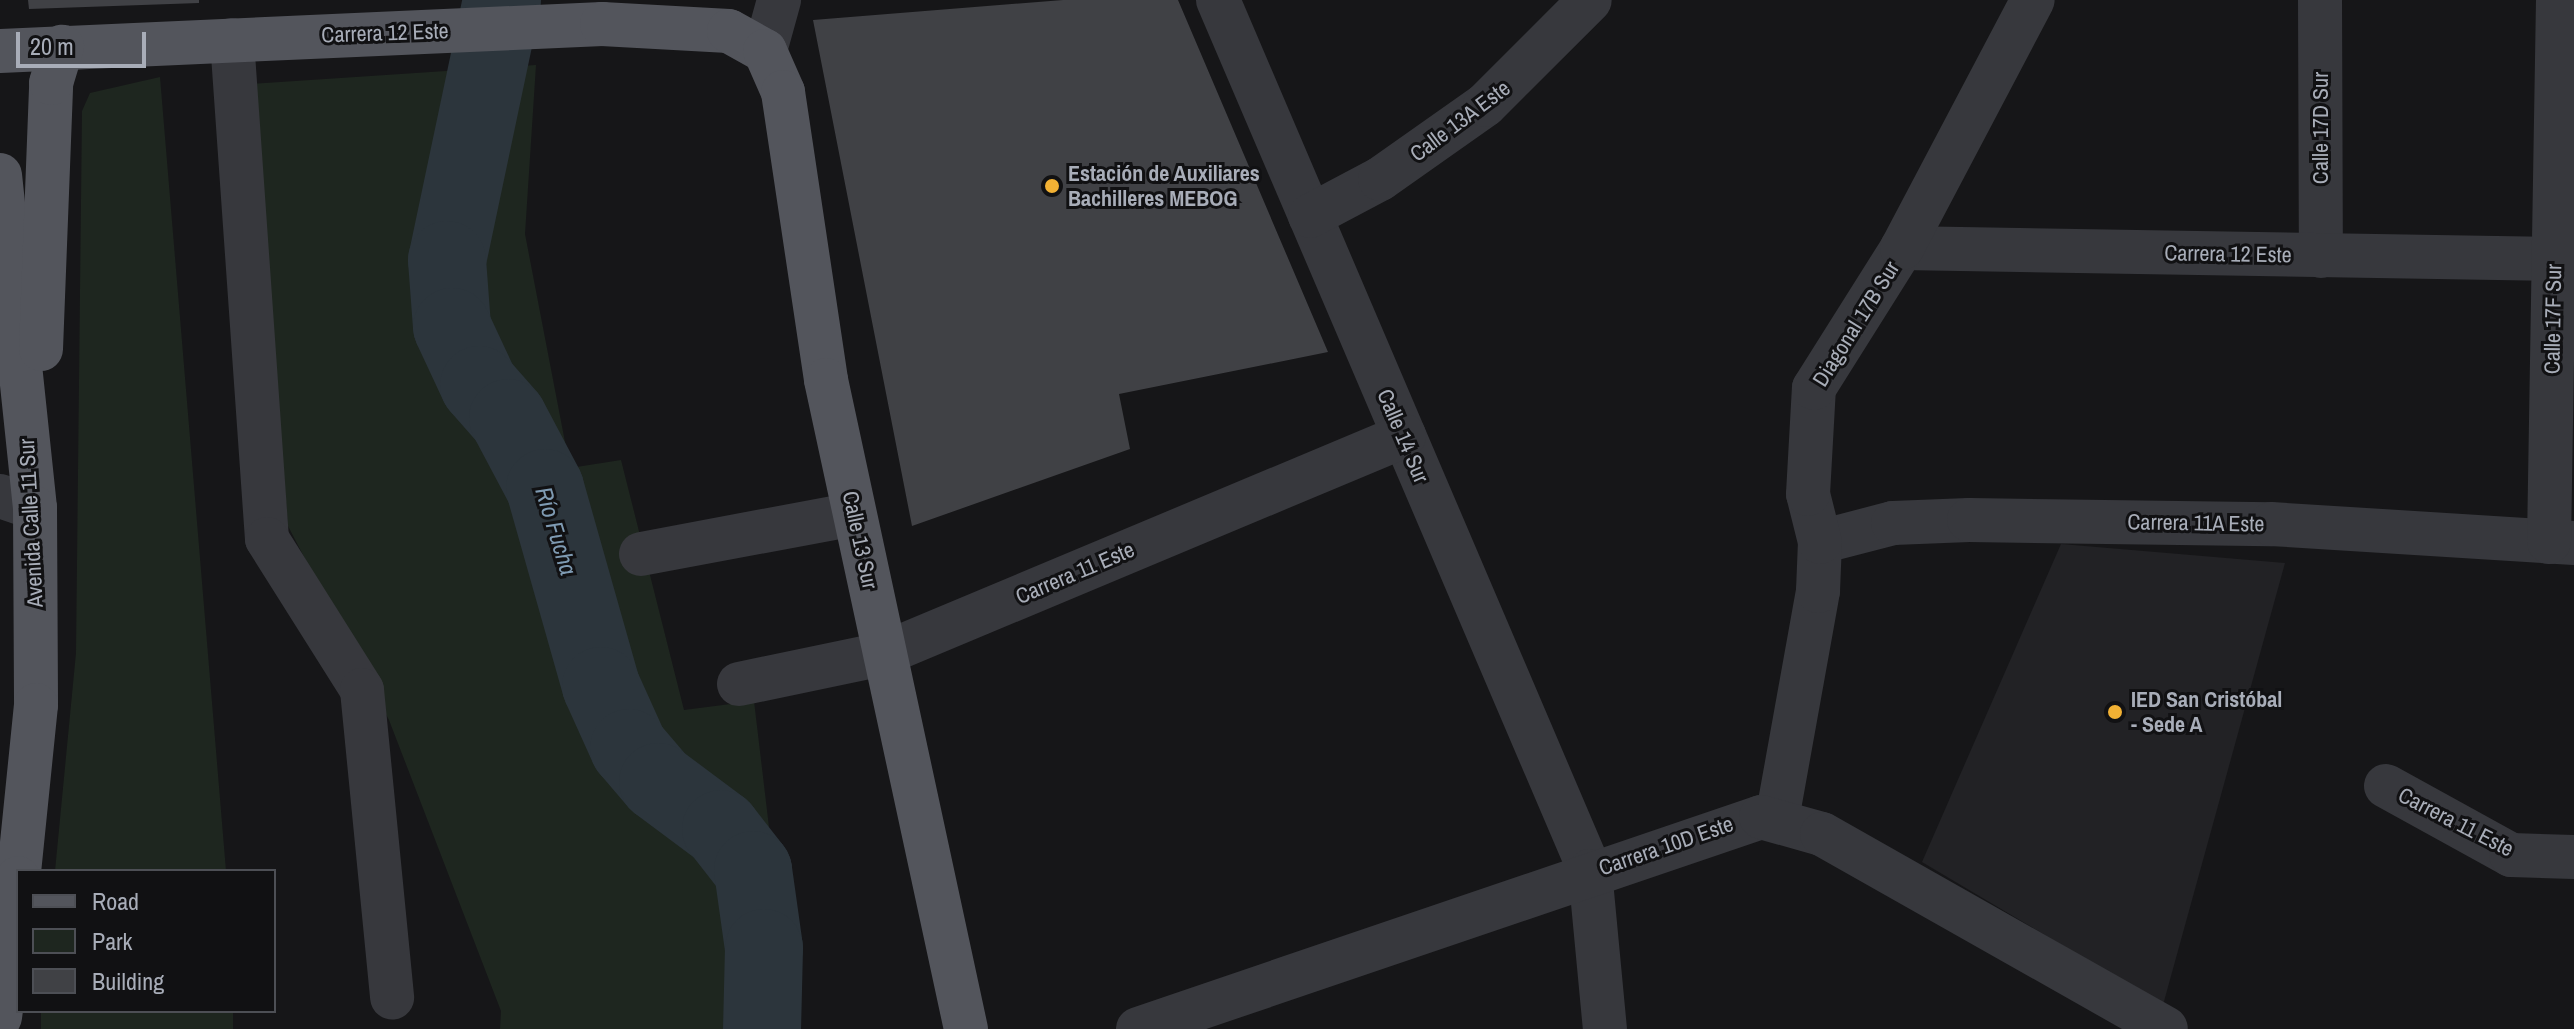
<!DOCTYPE html>
<meta charset="utf-8">
<style>
body{margin:0}
#map{position:relative;width:2574px;height:1029px;overflow:hidden;background:#161618;font-family:"Archivo Narrow",sans-serif}
div>[style]{position:absolute}
.built>*{inset:0;background:#222225}
.green>*{inset:0;background:#1e261f;transform-origin:0 0}
.river>*{height:78px;margin:-39px;padding:0 39px;transform-origin:39px;border-radius:39px;background:#2c353c}
.building>*{inset:0;background:#404145}
.minor>*{height:44px;margin:-22px;padding:0 22px;transform-origin:22px;border-radius:22px;background:#37383d}
.major>*{height:44px;margin:-22px;padding:0 22px;transform-origin:22px;border-radius:22px;background:#53555c}
.dots>*{width:22px;height:22px;translate:-50% -50%;box-sizing:border-box;border:4px solid #111113;border-radius:50%}
span{translate:-50% -50%;white-space:nowrap;text-align:center;line-height:1.15;-webkit-text-stroke:6px #111113;paint-order:stroke}
.street-label{font-size:22px;color:#a8adb8}
.poi-label{font-size:22px;color:#a8adb8;font-weight:700}
.left{translate:0 -50%;text-align:left}
.water-label{font-size:24px;color:#7f9bb3;font-style:italic}
.legend{position:absolute;left:16px;top:869px;width:260px;height:144px;box-sizing:border-box;background:#111113;border:2px solid #4d4f55;margin:0;padding:10px 14px;list-style:none;font-size:24px;color:#a8adb8}
.legend li{display:flex;align-items:center;gap:16px;height:40px}
.legend b{width:40px;border:2px solid #4d4f55}
.scale{position:absolute;left:16px;top:32px;width:130px;height:36px;box-sizing:border-box;border:4px solid #a8adb8;border-top:0;padding-left:10px;font-size:24px;line-height:28px;white-space:nowrap;color:#a8adb8;-webkit-text-stroke:6px #111113;paint-order:stroke}
</style>
<div id="map">
<div class="built">
<i style="clip-path:polygon(2061px 544px,2285px 563px,2163px 1005px,1922px 862px)"></i>
</div>
<div class="green">
<i style="clip-path:polygon(536px 65px,525px 234px,570px 468px,621px 460px,684px 710px,754px 701px,793px 1029px,500px 1029px,501px 1011px,389px 720px,288px 526px,252px 84px)"></i>
<i style="clip-path:polygon(160px 77px,226px 871px,55px 871px,76px 653px,82px 111px,90px 93px)"></i>
<i style="left:41px;top:1011px;width:192px;height:18px"></i>
</div>
<div class="river">
<i style="left:502px;top:0;width:266px;rotate:101.9deg"></i>
<i style="left:447px;top:260px;width:67px;rotate:85.7deg"></i>
<i style="left:452px;top:327px;width:64px;rotate:65deg"></i>
<i style="left:479px;top:385px;width:44px;rotate:48.7deg"></i>
<i style="left:508px;top:418px;width:79px;rotate:62.1deg"></i>
<i style="left:545px;top:488px;width:206px;rotate:74.2deg"></i>
<i style="left:601px;top:686px;width:68px;rotate:65.7deg"></i>
<i style="left:629px;top:748px;width:45px;rotate:49.5deg"></i>
<i style="left:658px;top:782px;width:79px;rotate:36.7deg"></i>
<i style="left:721px;top:829px;width:52px;rotate:52deg"></i>
<i style="left:753px;top:870px;width:79px;rotate:82deg"></i>
<i style="left:764px;top:948px;width:81px;rotate:91.4deg"></i>
</div>
<div class="building">
<i style="clip-path:polygon(28px 0,199px 0,199px 3px,29px 9px)"></i>
<i style="clip-path:polygon(1063px 0,1178px 0,1328px 352px,1119px 394px,1130px 449px,912px 526px,813px 20px)"></i>
</div>
<div class="minor">
<i style="left:1218px;top:0;width:947px;rotate:66.87deg"></i>
<i style="left:1590px;top:871px;width:159px;rotate:84.6deg"></i>
<i style="left:2320px;top:0;width:256px;rotate:89.8deg"></i>
<i style="left:232px;top:40px;width:500px;rotate:85.99deg"></i>
<i style="left:267px;top:539px;width:178px;rotate:57.8deg"></i>
<i style="left:362px;top:690px;width:309px;rotate:84.4deg"></i>
<i style="left:765px;top:51px;width:53px;rotate:-74.6deg"></i>
<i style="left:1310px;top:216px;width:79px;rotate:-27.9deg"></i>
<i style="left:1380px;top:179px;width:128px;rotate:-35.2deg"></i>
<i style="left:1485px;top:105px;width:148px;rotate:-45deg"></i>
<i style="left:1902px;top:248px;width:652px;rotate:0.97deg"></i>
<i style="left:0;top:496px;width:37px;rotate:19deg"></i>
<i style="left:1820px;top:542px;width:75px;rotate:-14.6deg"></i>
<i style="left:1893px;top:523px;width:76px;rotate:-2.3deg"></i>
<i style="left:1969px;top:520px;width:302px;rotate:0.8deg"></i>
<i style="left:2271px;top:524px;width:304px;rotate:3.6deg"></i>
<i style="left:2549px;top:542px;width:542px;rotate:-89.05deg"></i>
<i style="left:641px;top:554px;width:217px;rotate:-10.6deg"></i>
<i style="left:739px;top:684px;width:147px;rotate:-11.8deg"></i>
<i style="left:883px;top:654px;width:565px;rotate:-22.71deg"></i>
<i style="left:2386px;top:786px;width:143px;rotate:28.9deg"></i>
<i style="left:2511px;top:855px;width:63px;rotate:1.8deg"></i>
<i style="left:1777px;top:819px;width:232px;rotate:-79.8deg"></i>
<i style="left:1818px;top:591px;width:49px;rotate:-87.7deg"></i>
<i style="left:1820px;top:542px;width:49px;rotate:-104deg"></i>
<i style="left:1808px;top:494px;width:106px;rotate:-86.8deg"></i>
<i style="left:1814px;top:388px;width:165px;rotate:-57.8deg"></i>
<i style="left:1902px;top:248px;width:280px;rotate:-62.2deg"></i>
<i style="left:1138px;top:1029px;width:658px;rotate:-18.79deg"></i>
<i style="left:1761px;top:817px;width:63px;rotate:15.6deg"></i>
<i style="left:1822px;top:834px;width:395px;rotate:29.5deg"></i>
</div>
<div class="major">
<i style="left:0;top:51px;width:603px;rotate:-2.57deg"></i>
<i style="left:602px;top:24px;width:127px;rotate:3.2deg"></i>
<i style="left:729px;top:31px;width:41px;rotate:29.1deg"></i>
<i style="left:765px;top:51px;width:45px;rotate:66.3deg"></i>
<i style="left:783px;top:92px;width:291px;rotate:81.5deg"></i>
<i style="left:826px;top:380px;width:664px;rotate:77.83deg"></i>
<i style="left:0;top:175px;width:335px;rotate:84deg"></i>
<i style="left:35px;top:508px;width:197px;rotate:89.7deg"></i>
<i style="left:36px;top:705px;width:167px;rotate:95.8deg"></i>
<i style="left:41px;top:349px;width:266px;rotate:-87.8deg"></i>
<i style="left:51px;top:83px;width:38px;rotate:-73deg"></i>
<i style="left:0;top:1017px;width:140px;rotate:-82.6deg"></i>
</div>
<div class="dots">
<i style="left:1052px;top:186px;background:#f2b134"></i>
<i style="left:2115px;top:712px;background:#f2b134"></i>
</div>
<div class="street-label">
<span style="left:385px;top:33px;rotate:-2deg">Carrera 12 Este</span>
<span style="left:1460px;top:121px;rotate:-37deg">Calle 13A Este</span>
<span style="left:2321px;top:128px;rotate:-90deg">Calle 17D Sur</span>
<span style="left:2228px;top:254px;rotate:1deg">Carrera 12 Este</span>
<span style="left:2553px;top:319px;rotate:-89deg">Calle 17F Sur</span>
<span style="left:1856px;top:324px;rotate:-58deg">Diagonal 17B Sur</span>
<span style="left:1403px;top:436px;rotate:67deg">Calle 14 Sur</span>
<span style="left:31px;top:523px;rotate:-93deg">Avenida Calle 11 Sur</span>
<span style="left:2196px;top:523px;rotate:1deg">Carrera 11A Este</span>
<span style="left:860px;top:540px;rotate:78deg">Calle 13 Sur</span>
<span style="left:1075px;top:573px;rotate:-23deg">Carrera 11 Este</span>
<span style="left:2456px;top:822px;rotate:27deg">Carrera 11 Este</span>
<span style="left:1666px;top:846px;rotate:-19deg">Carrera 10D Este</span>
</div>
<div class="poi-label">
<span class="left" style="left:1068px;top:186px">Estación de Auxiliares<br>Bachilleres MEBOG</span>
<span class="left" style="left:2131px;top:712px">IED San Cristóbal<br>- Sede A</span>
</div>
<div class="water-label">
<span style="left:556px;top:531px;rotate:73deg">Río Fucha</span>
</div>
<ul class="legend">
<li><b style="height:10px;background:#53555c"></b>Road</li>
<li><b style="height:22px;background:#1e261f"></b>Park</li>
<li><b style="height:22px;background:#404145"></b>Building</li>
</ul>
<div class="scale">20 m</div>
</div>
